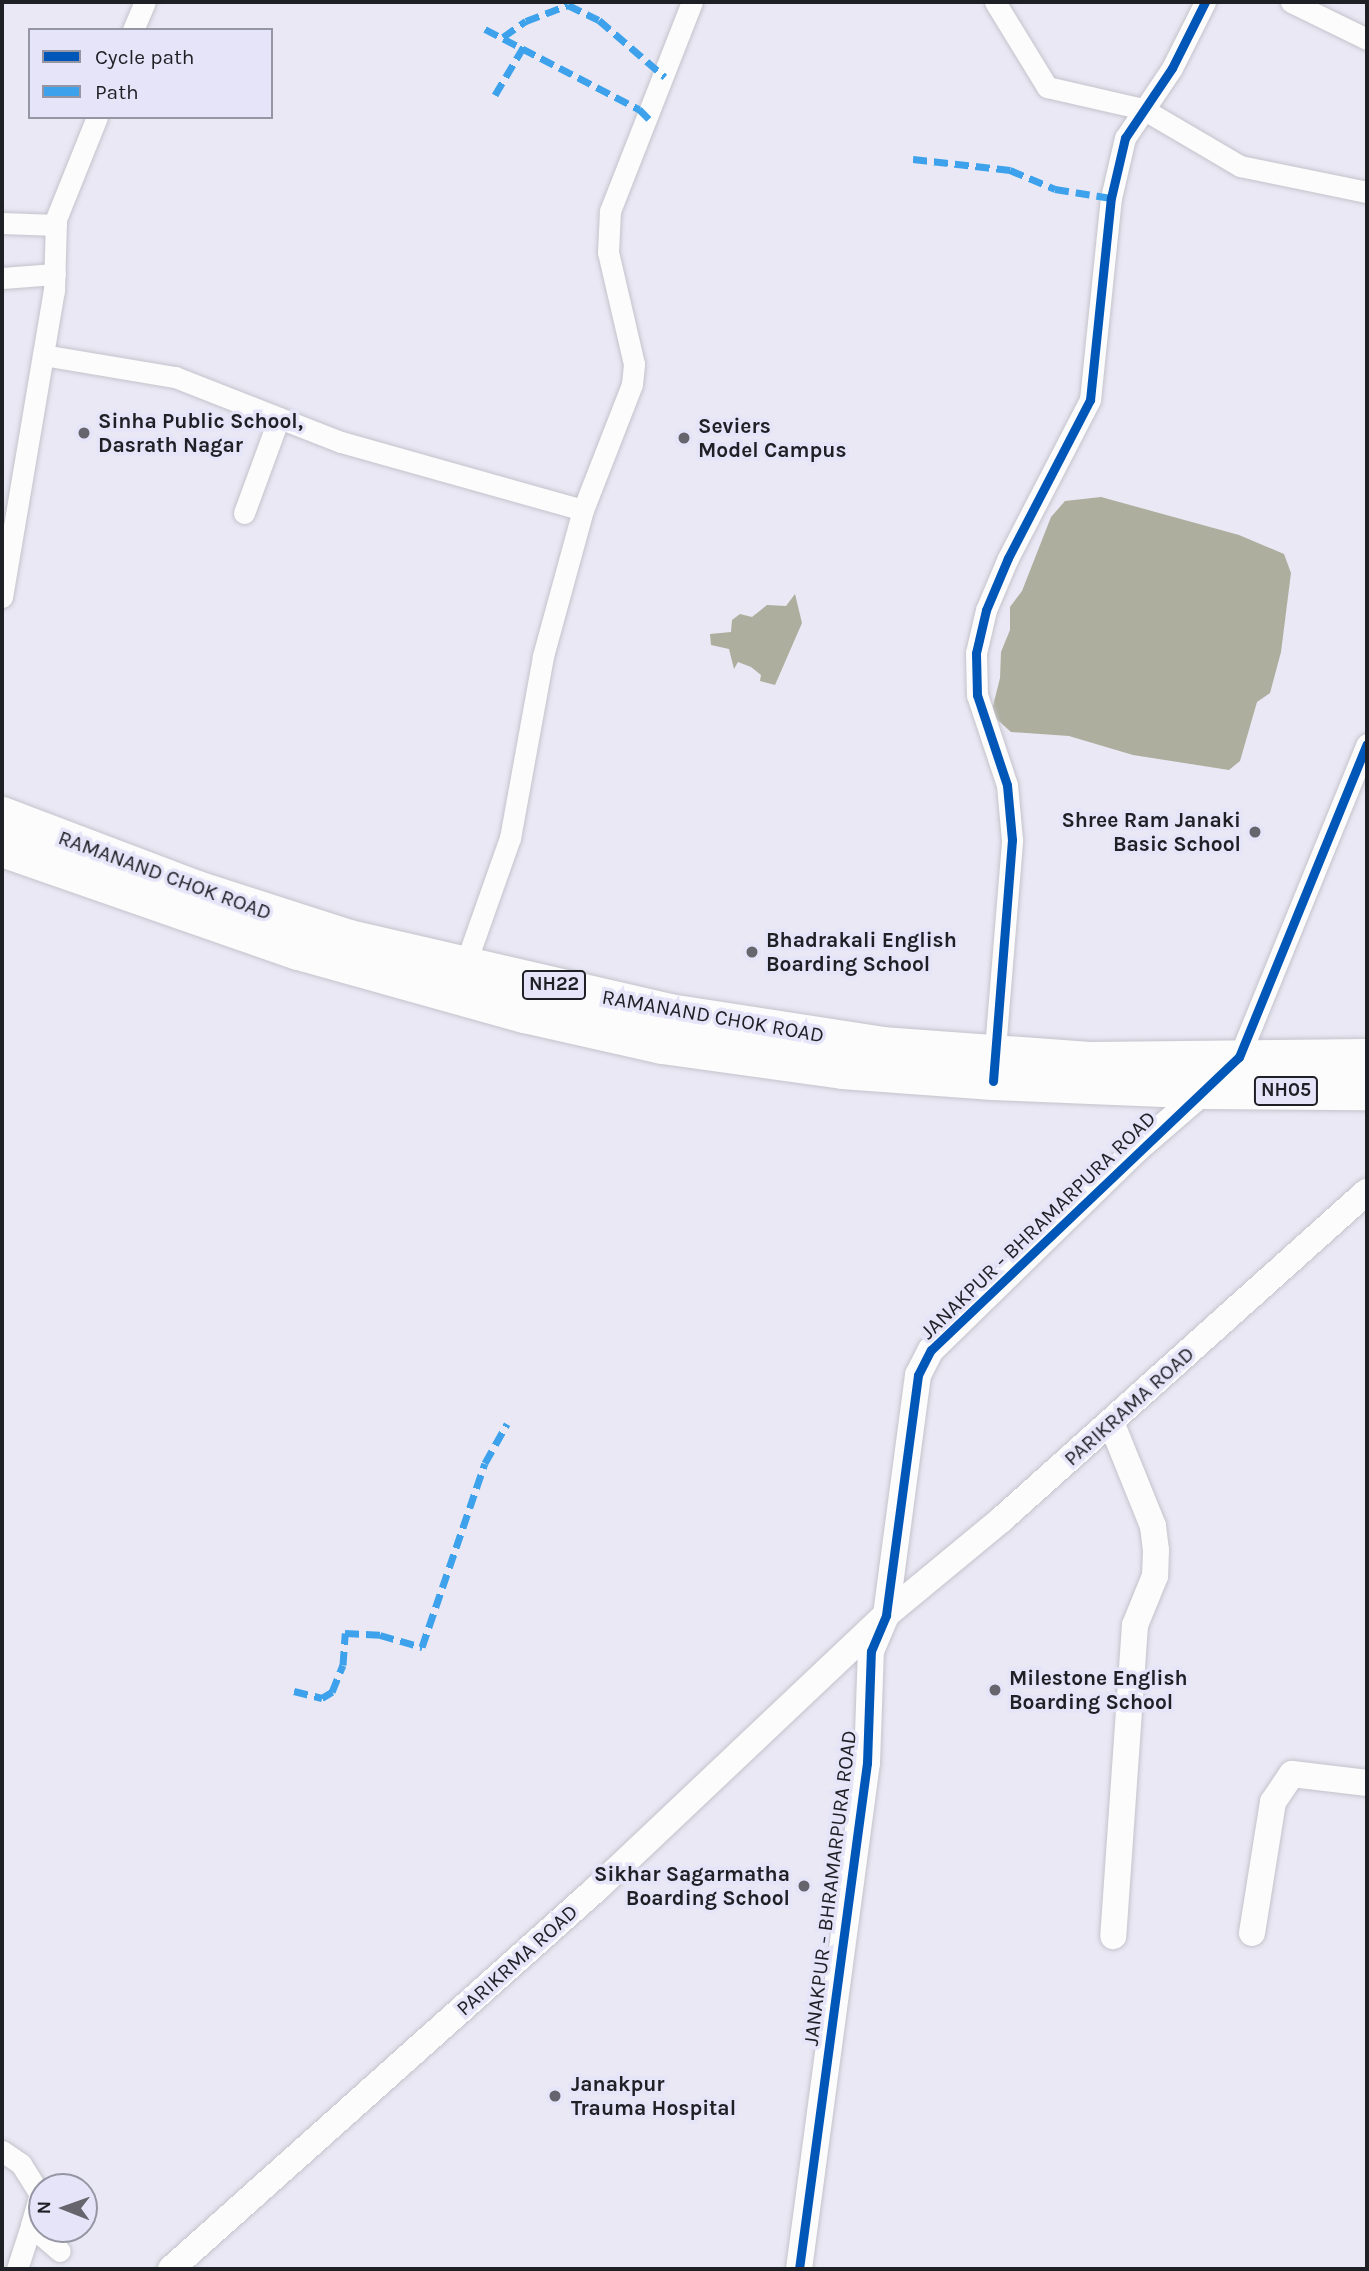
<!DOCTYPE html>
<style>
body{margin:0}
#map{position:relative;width:1369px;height:2271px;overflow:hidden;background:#e9e8f4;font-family:Karla,sans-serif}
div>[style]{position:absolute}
.water>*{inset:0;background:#adae9e}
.roads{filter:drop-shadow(0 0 2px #c4c3cc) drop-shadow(0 0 2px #c4c3cc)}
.minor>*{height:21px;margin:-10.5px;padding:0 10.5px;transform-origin:10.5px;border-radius:10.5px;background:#fcfcfd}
.tertiary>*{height:26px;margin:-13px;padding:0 13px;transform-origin:13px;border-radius:13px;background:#fcfcfd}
.trunk>*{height:37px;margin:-18.5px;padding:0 18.5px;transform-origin:18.5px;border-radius:18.5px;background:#fcfcfd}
.quiet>*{height:7px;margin-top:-3.5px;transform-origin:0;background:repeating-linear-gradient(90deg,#3da2eb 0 14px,transparent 0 21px)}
.cycleway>*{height:9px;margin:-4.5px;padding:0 4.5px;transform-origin:4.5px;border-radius:4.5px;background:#0057b8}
.dots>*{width:19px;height:19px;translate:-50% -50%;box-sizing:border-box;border:4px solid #e5e4f8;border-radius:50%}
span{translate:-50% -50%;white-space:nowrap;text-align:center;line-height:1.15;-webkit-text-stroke:7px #e5e4f8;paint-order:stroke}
.shield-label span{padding:2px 5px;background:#e5e4f8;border:2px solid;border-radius:5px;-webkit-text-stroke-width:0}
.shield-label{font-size:19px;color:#1f1f26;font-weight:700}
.poi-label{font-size:21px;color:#1f1f26;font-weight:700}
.left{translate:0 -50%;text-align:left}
.right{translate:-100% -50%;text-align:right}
.street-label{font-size:21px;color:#1f1f26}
.frame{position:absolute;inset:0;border:4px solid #1f1f26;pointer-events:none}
.legend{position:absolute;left:28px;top:28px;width:245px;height:91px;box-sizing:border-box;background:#e5e4f8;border:2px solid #9695a4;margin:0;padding:9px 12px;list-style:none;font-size:21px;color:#1f1f26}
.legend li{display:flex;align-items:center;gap:14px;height:35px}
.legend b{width:35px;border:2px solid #9695a4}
.north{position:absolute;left:28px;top:2173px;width:70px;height:70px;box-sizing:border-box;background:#e5e4f8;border:2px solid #9695a4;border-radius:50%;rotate:271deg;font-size:19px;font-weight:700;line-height:28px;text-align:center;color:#1f1f26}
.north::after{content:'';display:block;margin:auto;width:24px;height:32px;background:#66656e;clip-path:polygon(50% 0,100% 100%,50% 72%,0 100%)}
</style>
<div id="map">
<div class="water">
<i style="clip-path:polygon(1101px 497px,1239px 535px,1284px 554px,1291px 573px,1281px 652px,1270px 693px,1257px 702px,1240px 761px,1229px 770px,1133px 755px,1069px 736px,1011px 732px,991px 714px,1000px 678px,1001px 652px,1010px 630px,1010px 607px,1022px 591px,1051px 517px,1065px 501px)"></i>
<i style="clip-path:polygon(795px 594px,802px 623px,775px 685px,760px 681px,761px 675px,751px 667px,738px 662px,734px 669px,729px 649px,711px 645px,710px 634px,731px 632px,732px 620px,740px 614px,752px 617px,767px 605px,786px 606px)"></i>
</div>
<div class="roads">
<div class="minor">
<i style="left:995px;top:2px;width:100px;rotate:58.5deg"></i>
<i style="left:1047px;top:87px;width:98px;rotate:12.9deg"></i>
<i style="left:1143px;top:109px;width:113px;rotate:30.4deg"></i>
<i style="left:1240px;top:166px;width:130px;rotate:11.6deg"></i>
<i style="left:1291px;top:2px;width:85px;rotate:26deg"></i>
<i style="left:133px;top:30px;width:30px;rotate:-67deg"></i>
<i style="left:2px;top:223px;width:54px;rotate:2.1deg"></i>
<i style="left:2px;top:278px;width:53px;rotate:-4.3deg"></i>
<i style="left:43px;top:355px;width:134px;rotate:9.5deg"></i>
<i style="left:175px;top:377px;width:178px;rotate:21.4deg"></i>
<i style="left:341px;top:442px;width:251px;rotate:15.7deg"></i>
<i style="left:583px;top:510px;width:135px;rotate:-68.7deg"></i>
<i style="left:632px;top:384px;width:20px;rotate:-84deg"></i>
<i style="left:634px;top:364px;width:115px;rotate:-103.1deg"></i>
<i style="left:608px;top:252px;width:41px;rotate:-87.2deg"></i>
<i style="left:610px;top:211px;width:225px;rotate:-68.6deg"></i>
<i style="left:244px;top:513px;width:101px;rotate:-69.8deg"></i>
<i style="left:2px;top:597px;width:310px;rotate:-80.4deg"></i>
<i style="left:54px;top:291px;width:72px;rotate:-88.4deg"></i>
<i style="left:56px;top:219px;width:110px;rotate:-68.1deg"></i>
<i style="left:465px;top:965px;width:135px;rotate:-70.5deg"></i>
<i style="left:510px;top:838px;width:185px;rotate:-79.7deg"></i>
<i style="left:543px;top:656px;width:151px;rotate:-74.7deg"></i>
<i style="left:994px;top:1061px;width:222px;rotate:-85.3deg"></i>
<i style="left:1012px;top:840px;width:55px;rotate:-95.2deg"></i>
<i style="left:1007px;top:785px;width:95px;rotate:-108.4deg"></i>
<i style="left:977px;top:695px;width:42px;rotate:-91.4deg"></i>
<i style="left:976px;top:653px;width:44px;rotate:-76.9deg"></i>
<i style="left:986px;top:610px;width:56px;rotate:-67.1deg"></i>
<i style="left:1008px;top:558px;width:178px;rotate:-62.6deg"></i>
<i style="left:1090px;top:400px;width:203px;rotate:-84.1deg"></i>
<i style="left:1111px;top:198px;width:62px;rotate:-76.9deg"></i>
<i style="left:1125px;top:138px;width:84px;rotate:-56.1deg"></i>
<i style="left:1172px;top:68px;width:74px;rotate:-63.4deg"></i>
<i style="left:1232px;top:1065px;width:11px;rotate:-49deg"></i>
<i style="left:1239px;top:1057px;width:338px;rotate:-67.8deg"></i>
<i style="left:2px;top:2151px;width:23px;rotate:34deg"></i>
<i style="left:21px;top:2164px;width:36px;rotate:58deg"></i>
<i style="left:40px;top:2194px;width:33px;rotate:106deg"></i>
<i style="left:31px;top:2226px;width:38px;rotate:41deg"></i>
<i style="left:17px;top:2269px;width:45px;rotate:-72deg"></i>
</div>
<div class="tertiary">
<i style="left:1111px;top:1422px;width:112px;rotate:68deg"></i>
<i style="left:1153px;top:1526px;width:24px;rotate:83deg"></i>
<i style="left:1156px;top:1550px;width:26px;rotate:92deg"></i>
<i style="left:1155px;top:1576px;width:53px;rotate:112.2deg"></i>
<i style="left:1135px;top:1625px;width:312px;rotate:94deg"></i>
<i style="left:1252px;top:1933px;width:133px;rotate:-80.9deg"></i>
<i style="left:1273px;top:1802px;width:34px;rotate:-56deg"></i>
<i style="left:1292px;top:1774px;width:76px;rotate:6.8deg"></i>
<i style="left:171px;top:2269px;width:569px;rotate:-41.79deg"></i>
<i style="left:595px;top:1890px;width:400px;rotate:-43.4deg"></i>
<i style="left:886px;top:1615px;width:151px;rotate:-39.6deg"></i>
<i style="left:1002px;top:1519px;width:490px;rotate:-41.9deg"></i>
<i style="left:799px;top:2269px;width:511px;rotate:-82.35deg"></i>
<i style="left:867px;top:1763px;width:112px;rotate:-88deg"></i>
<i style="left:871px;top:1651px;width:39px;rotate:-67deg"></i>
<i style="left:886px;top:1615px;width:242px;rotate:-82.4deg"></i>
<i style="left:918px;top:1375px;width:28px;rotate:-63deg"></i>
<i style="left:931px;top:1350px;width:288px;rotate:-44.3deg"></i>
<i style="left:1137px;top:1149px;width:90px;rotate:-40.9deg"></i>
</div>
<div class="trunk">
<i style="left:2px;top:815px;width:209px;rotate:20.8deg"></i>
<i style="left:197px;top:889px;width:160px;rotate:17.9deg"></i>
<i style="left:349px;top:938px;width:328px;rotate:13deg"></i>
<i style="left:669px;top:1012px;width:215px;rotate:8.8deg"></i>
<i style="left:881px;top:1045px;width:212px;rotate:4.1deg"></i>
<i style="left:1092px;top:1060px;width:275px;rotate:-0.6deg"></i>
<i style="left:2px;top:848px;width:313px;rotate:19.2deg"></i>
<i style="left:298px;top:951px;width:235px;rotate:15.6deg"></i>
<i style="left:524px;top:1014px;width:141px;rotate:12.7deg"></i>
<i style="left:662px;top:1045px;width:182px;rotate:7.9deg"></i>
<i style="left:842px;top:1070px;width:151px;rotate:4.2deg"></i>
<i style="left:993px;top:1081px;width:212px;rotate:2.4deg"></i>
<i style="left:1205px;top:1090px;width:162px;rotate:0.4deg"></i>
</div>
</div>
<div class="quiet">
<i style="left:485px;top:29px;width:174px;rotate:27.5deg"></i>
<i style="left:639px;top:109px;width:14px;rotate:45deg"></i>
<i style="left:503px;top:37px;width:28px;rotate:-35deg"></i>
<i style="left:526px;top:21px;width:45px;rotate:-20.9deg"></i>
<i style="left:568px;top:5px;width:34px;rotate:26deg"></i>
<i style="left:599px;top:20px;width:87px;rotate:40.8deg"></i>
<i style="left:495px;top:95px;width:57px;rotate:-59.4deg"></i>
<i style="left:913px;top:159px;width:98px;rotate:6.5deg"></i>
<i style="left:1010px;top:170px;width:49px;rotate:22.9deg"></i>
<i style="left:1055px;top:189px;width:57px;rotate:9.1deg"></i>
<i style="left:294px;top:1691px;width:29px;rotate:14deg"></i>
<i style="left:322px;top:1698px;width:12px;rotate:-31deg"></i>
<i style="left:332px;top:1692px;width:29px;rotate:-68deg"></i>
<i style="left:343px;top:1665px;width:32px;rotate:-86deg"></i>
<i style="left:345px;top:1633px;width:35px;rotate:3deg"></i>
<i style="left:380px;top:1635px;width:44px;rotate:15.9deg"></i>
<i style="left:422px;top:1647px;width:194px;rotate:-71.1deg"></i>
<i style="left:485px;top:1463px;width:45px;rotate:-60.6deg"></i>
</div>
<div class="cycleway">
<i style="left:993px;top:1081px;width:242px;rotate:-85.5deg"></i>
<i style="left:1012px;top:840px;width:55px;rotate:-95.2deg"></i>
<i style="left:1007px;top:785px;width:95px;rotate:-108.4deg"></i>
<i style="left:977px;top:695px;width:42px;rotate:-91.4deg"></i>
<i style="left:976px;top:653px;width:44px;rotate:-76.9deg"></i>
<i style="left:986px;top:610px;width:56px;rotate:-67.1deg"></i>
<i style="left:1008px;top:558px;width:178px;rotate:-62.6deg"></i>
<i style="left:1090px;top:400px;width:203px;rotate:-84.1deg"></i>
<i style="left:1111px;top:198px;width:62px;rotate:-76.9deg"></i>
<i style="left:1125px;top:138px;width:84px;rotate:-56.1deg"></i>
<i style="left:1172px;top:68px;width:74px;rotate:-63.4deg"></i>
<i style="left:799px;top:2269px;width:511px;rotate:-82.35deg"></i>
<i style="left:867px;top:1763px;width:112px;rotate:-88deg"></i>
<i style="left:871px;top:1651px;width:39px;rotate:-67deg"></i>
<i style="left:886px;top:1615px;width:242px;rotate:-82.4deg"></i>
<i style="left:918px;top:1375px;width:28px;rotate:-63deg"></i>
<i style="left:931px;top:1350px;width:425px;rotate:-43.6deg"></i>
<i style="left:1239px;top:1057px;width:338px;rotate:-67.8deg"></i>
</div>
<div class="dots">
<i style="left:84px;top:433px;background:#66656e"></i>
<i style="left:684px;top:438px;background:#66656e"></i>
<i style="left:1255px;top:832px;background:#66656e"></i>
<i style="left:752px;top:952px;background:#66656e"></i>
<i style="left:995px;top:1690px;background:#66656e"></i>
<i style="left:804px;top:1886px;background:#66656e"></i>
<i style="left:555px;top:2096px;background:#66656e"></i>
</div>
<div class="shield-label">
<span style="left:554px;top:985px">NH22</span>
<span style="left:1286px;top:1091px">NH05</span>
</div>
<div class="poi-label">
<span class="left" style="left:98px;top:433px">Sinha Public School,<br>Dasrath Nagar</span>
<span class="left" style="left:698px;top:438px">Seviers<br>Model Campus</span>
<span class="right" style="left:1241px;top:832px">Shree Ram Janaki<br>Basic School</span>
<span class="left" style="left:766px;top:952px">Bhadrakali English<br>Boarding School</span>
<span class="left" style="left:1009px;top:1690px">Milestone English<br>Boarding School</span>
<span class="right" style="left:790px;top:1886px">Sikhar Sagarmatha<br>Boarding School</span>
<span class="left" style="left:571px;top:2096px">Janakpur<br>Trauma Hospital</span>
</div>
<div class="street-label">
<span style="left:165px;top:875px;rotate:20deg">RAMANAND CHOK ROAD</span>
<span style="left:713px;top:1016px;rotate:10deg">RAMANAND CHOK ROAD</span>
<span style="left:1038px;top:1225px;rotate:-44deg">JANAKPUR - BHRAMARPURA ROAD</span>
<span style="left:1129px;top:1406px;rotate:-42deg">PARIKRAMA ROAD</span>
<span style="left:830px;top:1888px;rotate:-83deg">JANAKPUR - BHRAMARPURA ROAD</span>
<span style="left:517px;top:1960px;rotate:-42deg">PARIKRMA ROAD</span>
</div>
<div class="frame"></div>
<ul class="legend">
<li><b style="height:9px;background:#0057b8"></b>Cycle path</li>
<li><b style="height:9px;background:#3da2eb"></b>Path</li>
</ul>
<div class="north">N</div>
</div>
